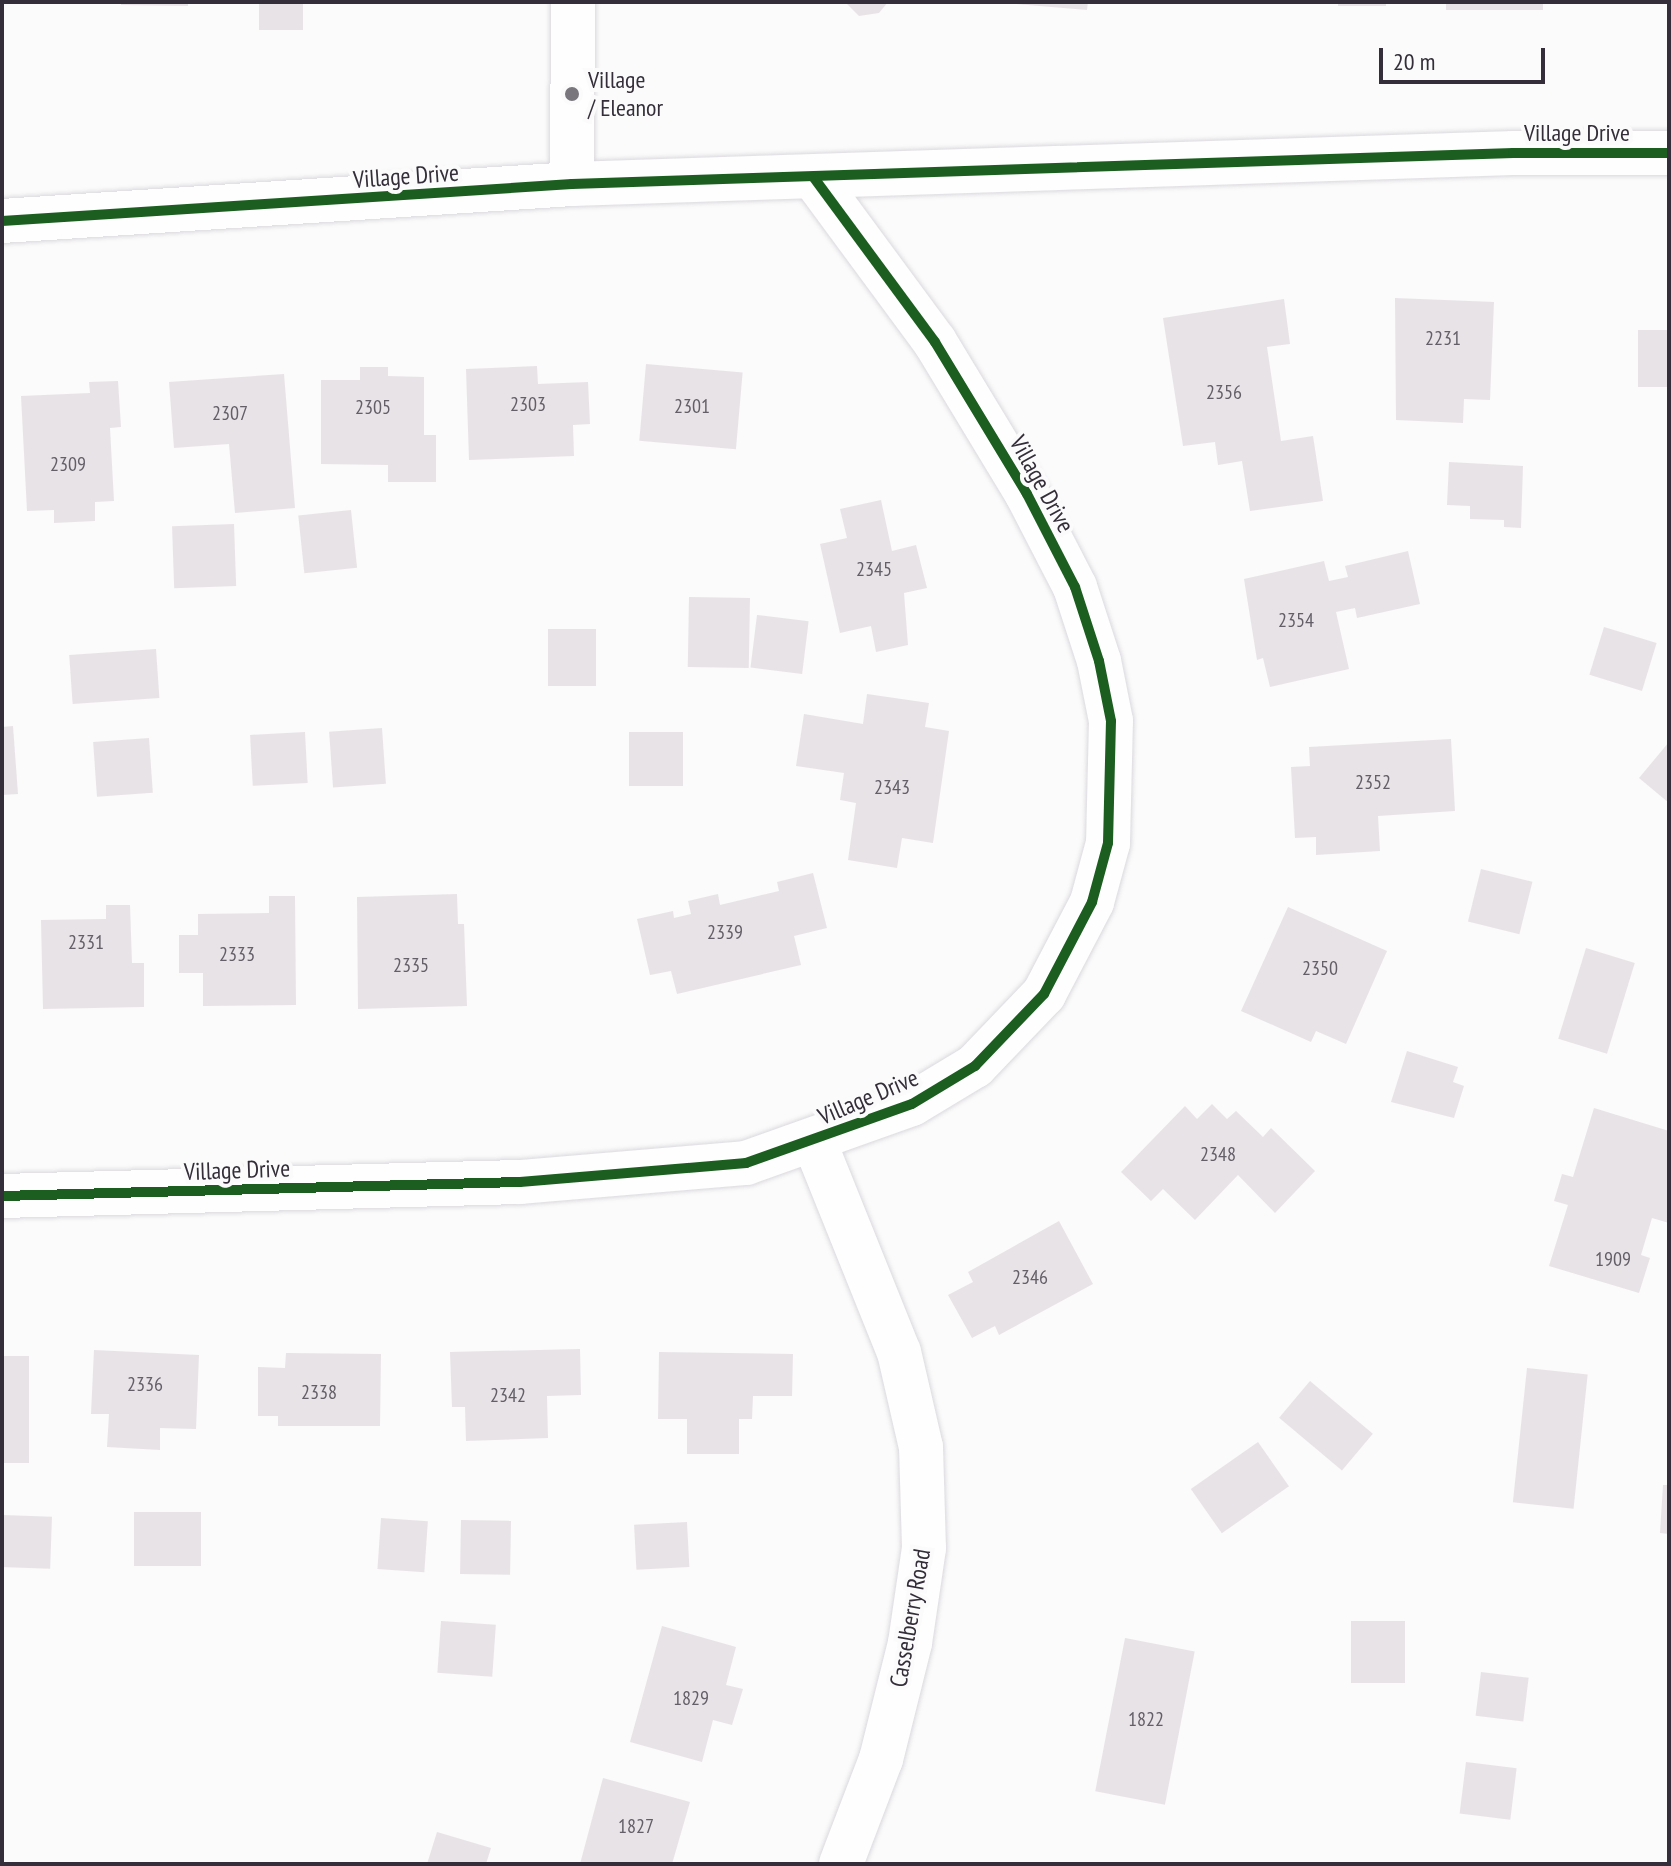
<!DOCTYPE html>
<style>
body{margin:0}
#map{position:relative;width:1671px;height:1866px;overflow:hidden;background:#fbfbfb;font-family:"PT Sans Narrow",sans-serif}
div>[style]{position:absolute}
.building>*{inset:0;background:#e8e3e7;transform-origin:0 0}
.roads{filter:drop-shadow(0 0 2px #dad8dd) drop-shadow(0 0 2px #dad8dd)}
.street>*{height:44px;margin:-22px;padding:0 22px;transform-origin:22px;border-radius:22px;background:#fefefe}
.cycleway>*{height:10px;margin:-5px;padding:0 5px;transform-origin:5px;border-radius:5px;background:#1b5e20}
.dots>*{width:22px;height:22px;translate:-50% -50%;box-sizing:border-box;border:4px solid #fbfbfb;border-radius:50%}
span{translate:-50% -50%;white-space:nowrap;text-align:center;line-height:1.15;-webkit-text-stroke:8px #fbfbfb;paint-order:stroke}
.number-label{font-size:20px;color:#635e67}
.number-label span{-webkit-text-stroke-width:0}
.poi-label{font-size:24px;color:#332e39}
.left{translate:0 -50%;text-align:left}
.street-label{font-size:24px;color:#332e39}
.frame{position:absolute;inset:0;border:4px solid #332e39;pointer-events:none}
.scale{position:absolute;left:1379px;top:48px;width:166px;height:36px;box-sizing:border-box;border:4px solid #332e39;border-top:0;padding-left:10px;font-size:24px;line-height:28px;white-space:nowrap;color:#332e39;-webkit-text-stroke:6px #fbfbfb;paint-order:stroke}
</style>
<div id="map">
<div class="building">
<i style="clip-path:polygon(121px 2px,188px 2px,188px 6px,121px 5px)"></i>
<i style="left:259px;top:2px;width:44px;height:28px"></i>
<i style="clip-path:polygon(845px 2px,888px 2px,879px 13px,859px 16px)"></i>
<i style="clip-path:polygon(994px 2px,1088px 2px,1087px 10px)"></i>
<i style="left:1338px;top:2px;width:48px;height:4px"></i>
<i style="left:1446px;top:2px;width:97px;height:8px"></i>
<i style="clip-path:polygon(1395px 298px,1494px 302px,1490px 400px,1464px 399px,1463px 423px,1396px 420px)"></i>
<i style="clip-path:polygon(1284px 299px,1290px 344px,1267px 347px,1281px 441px,1313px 436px,1323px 501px,1250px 511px,1242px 461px,1218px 465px,1215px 442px,1183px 446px,1163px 318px)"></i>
<i style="left:1638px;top:330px;width:31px;height:57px"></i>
<i style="left:646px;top:364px;width:97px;height:77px;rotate:5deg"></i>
<i style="clip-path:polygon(537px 366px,538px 384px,588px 382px,590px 424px,573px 425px,574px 456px,469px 460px,466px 369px)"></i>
<i style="clip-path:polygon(360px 367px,388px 367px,388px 376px,424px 377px,424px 435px,436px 435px,436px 482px,388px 482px,388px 465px,321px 464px,321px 380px,360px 380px)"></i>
<i style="clip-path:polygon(284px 374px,295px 508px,235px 513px,229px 444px,174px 448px,169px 382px)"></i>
<i style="clip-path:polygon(118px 381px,121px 427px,110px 428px,114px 501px,95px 502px,95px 521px,54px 523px,54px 510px,27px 511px,21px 396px,90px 393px,89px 382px)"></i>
<i style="clip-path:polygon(1449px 462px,1523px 466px,1521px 528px,1504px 527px,1504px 520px,1470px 519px,1470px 506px,1447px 505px)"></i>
<i style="clip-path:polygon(881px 500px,892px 551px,916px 545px,927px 588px,904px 593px,908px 645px,876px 652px,871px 626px,840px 633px,820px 544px,847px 538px,840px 509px)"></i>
<i style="left:351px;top:510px;width:58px;height:53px;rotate:84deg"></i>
<i style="left:234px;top:524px;width:62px;height:62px;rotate:88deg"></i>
<i style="clip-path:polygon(1408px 551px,1420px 604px,1357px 618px,1355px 608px,1336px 612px,1349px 669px,1270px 687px,1263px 658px,1257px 660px,1244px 579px,1324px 561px,1329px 581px,1348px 577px,1345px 566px)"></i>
<i style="left:689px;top:597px;width:61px;height:70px;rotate:1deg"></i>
<i style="left:757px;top:615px;width:52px;height:53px;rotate:7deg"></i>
<i style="left:1604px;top:627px;width:55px;height:50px;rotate:17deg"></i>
<i style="left:548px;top:629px;width:48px;height:57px"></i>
<i style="left:156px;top:649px;width:49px;height:87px;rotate:86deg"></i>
<i style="clip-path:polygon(867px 694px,929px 703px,925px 727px,949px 731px,933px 843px,902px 838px,897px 868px,848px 860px,856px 803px,840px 800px,844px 773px,796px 766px,804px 714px,863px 724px)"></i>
<i style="clip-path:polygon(13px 726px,18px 794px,2px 795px,2px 727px)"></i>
<i style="left:382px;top:728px;width:56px;height:53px;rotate:86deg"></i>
<i style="left:305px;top:732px;width:51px;height:55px;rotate:87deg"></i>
<i style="left:629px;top:732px;width:54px;height:54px"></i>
<i style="left:149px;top:738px;width:55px;height:56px;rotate:86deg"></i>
<i style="clip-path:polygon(1451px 739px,1455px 811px,1378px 816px,1380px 851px,1316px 855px,1316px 837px,1295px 838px,1291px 767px,1310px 766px,1309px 747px)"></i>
<i style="clip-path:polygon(1669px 742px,1669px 803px,1639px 778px)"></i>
<i style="left:1481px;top:869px;width:53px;height:54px;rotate:14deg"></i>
<i style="clip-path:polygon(813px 873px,827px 928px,794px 936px,801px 965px,677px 994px,671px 971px,650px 975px,637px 919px,673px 911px,674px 918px,691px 914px,688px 901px,718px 894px,720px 905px,779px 891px,777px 882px)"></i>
<i style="clip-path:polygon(457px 894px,458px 924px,464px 924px,467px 1006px,358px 1009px,357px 897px)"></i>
<i style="clip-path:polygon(269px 896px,295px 896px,296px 1005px,203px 1006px,203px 973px,179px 973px,179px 935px,198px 935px,198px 914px,269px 913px)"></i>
<i style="clip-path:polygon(106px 905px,130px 905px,132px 963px,144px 963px,144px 1007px,43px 1009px,41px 920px,106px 919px)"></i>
<i style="clip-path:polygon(1288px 907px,1387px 951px,1346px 1044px,1316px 1031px,1311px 1042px,1241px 1011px)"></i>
<i style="left:1586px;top:948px;width:51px;height:95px;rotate:17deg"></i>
<i style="clip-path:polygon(1407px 1051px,1458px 1067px,1453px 1082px,1464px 1086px,1454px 1118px,1391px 1102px)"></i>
<i style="clip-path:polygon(1212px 1104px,1227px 1119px,1236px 1111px,1263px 1137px,1271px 1128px,1315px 1171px,1275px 1213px,1238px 1175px,1195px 1220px,1163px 1189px,1151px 1201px,1121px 1172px,1185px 1106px,1197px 1119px)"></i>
<i style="clip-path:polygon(1594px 1108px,1669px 1131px,1669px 1223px,1652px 1218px,1641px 1255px,1650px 1258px,1639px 1293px,1549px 1266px,1568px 1205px,1554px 1201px,1562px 1174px,1573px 1177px)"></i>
<i style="clip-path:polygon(1059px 1221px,1093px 1284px,999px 1335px,995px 1326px,972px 1338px,948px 1295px,973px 1282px,968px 1272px)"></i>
<i style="clip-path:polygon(580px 1349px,581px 1395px,547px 1396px,548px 1438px,466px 1441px,465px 1407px,452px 1407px,450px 1352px)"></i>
<i style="clip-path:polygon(94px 1350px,199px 1355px,196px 1429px,160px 1428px,160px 1450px,107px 1447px,109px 1414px,91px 1414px)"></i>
<i style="clip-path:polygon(659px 1352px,793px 1354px,792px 1396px,753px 1396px,752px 1419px,739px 1419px,739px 1454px,687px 1454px,687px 1419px,658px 1419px)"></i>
<i style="clip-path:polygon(286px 1353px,381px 1354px,380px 1426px,278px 1426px,278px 1416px,258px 1416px,258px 1367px,285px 1368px)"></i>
<i style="left:2px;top:1356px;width:27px;height:107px"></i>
<i style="left:1527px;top:1368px;width:61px;height:135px;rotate:6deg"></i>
<i style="left:1310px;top:1381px;width:82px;height:48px;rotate:40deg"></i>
<i style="left:1258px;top:1442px;width:54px;height:82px;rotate:55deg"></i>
<i style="clip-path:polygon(1663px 1485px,1669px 1485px,1669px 1534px,1660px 1533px)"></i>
<i style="left:134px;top:1512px;width:67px;height:54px"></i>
<i style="left:2px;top:1515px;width:50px;height:52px;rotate:2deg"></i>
<i style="left:381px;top:1518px;width:47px;height:51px;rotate:4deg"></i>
<i style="left:461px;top:1520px;width:50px;height:54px;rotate:1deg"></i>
<i style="left:687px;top:1522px;width:45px;height:53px;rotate:87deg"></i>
<i style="left:441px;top:1621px;width:55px;height:52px;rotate:4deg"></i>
<i style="left:1351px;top:1621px;width:54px;height:62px"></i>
<i style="clip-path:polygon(662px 1626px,736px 1647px,726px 1685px,743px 1689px,732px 1725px,713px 1720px,702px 1762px,630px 1742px)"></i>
<i style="left:1125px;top:1638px;width:71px;height:156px;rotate:11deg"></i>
<i style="left:1481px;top:1672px;width:48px;height:44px;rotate:7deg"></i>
<i style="left:1466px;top:1762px;width:51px;height:52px;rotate:7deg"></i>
<i style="clip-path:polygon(603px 1778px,690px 1802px,672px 1864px,580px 1864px)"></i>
<i style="clip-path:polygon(437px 1832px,491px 1848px,486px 1864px,427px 1864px)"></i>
</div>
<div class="roads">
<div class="street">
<i style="left:572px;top:184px;width:182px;rotate:-89.7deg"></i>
<i style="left:2px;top:221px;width:571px;rotate:-3.71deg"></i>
<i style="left:572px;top:184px;width:942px;rotate:-1.89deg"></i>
<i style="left:1513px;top:153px;width:156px"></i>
<i style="left:814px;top:1141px;width:227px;rotate:68.1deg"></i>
<i style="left:899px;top:1352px;width:98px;rotate:77deg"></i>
<i style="left:921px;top:1447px;width:101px;rotate:88.3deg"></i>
<i style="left:924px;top:1548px;width:96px;rotate:98.4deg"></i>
<i style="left:910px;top:1643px;width:120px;rotate:104deg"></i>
<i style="left:881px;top:1759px;width:112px;rotate:110.9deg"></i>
<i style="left:2px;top:1196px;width:518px;rotate:-1.55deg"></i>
<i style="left:520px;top:1182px;width:227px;rotate:-4.8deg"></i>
<i style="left:746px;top:1163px;width:176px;rotate:-19.6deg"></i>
<i style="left:912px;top:1104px;width:74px;rotate:-31.1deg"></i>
<i style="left:975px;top:1066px;width:100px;rotate:-46.2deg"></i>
<i style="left:1044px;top:994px;width:104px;rotate:-62.4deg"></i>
<i style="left:1092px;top:902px;width:61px;rotate:-74.8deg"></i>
<i style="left:1108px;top:843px;width:122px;rotate:-88.6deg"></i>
<i style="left:1111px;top:721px;width:61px;rotate:-101.3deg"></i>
<i style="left:1099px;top:661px;width:78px;rotate:-108deg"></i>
<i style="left:1075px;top:587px;width:105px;rotate:-117.3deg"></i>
<i style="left:1027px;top:494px;width:178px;rotate:-121.2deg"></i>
<i style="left:935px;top:342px;width:204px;rotate:-126.4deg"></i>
</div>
</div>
<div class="cycleway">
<i style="left:2px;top:221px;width:571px;rotate:-3.71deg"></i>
<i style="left:572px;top:184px;width:942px;rotate:-1.89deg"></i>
<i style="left:1513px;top:153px;width:156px"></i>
<i style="left:2px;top:1196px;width:518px;rotate:-1.55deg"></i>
<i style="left:520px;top:1182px;width:227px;rotate:-4.8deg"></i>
<i style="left:746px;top:1163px;width:176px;rotate:-19.6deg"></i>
<i style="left:912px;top:1104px;width:74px;rotate:-31.1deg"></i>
<i style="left:975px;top:1066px;width:100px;rotate:-46.2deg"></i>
<i style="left:1044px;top:994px;width:104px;rotate:-62.4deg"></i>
<i style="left:1092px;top:902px;width:61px;rotate:-74.8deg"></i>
<i style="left:1108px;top:843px;width:122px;rotate:-88.6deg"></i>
<i style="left:1111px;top:721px;width:61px;rotate:-101.3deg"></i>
<i style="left:1099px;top:661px;width:78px;rotate:-108deg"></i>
<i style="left:1075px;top:587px;width:105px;rotate:-117.3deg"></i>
<i style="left:1027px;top:494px;width:178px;rotate:-121.2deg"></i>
<i style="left:935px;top:342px;width:204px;rotate:-126.4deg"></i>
</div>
<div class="dots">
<i style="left:572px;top:94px;background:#79767d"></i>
</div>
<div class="number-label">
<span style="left:1443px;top:338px">2231</span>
<span style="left:1224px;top:392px">2356</span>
<span style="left:528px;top:404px">2303</span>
<span style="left:692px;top:406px">2301</span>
<span style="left:373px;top:407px">2305</span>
<span style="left:230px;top:413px">2307</span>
<span style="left:68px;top:464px">2309</span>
<span style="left:874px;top:569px">2345</span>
<span style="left:1296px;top:620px">2354</span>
<span style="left:1373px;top:782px">2352</span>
<span style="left:892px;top:787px">2343</span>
<span style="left:725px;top:932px">2339</span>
<span style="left:86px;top:942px">2331</span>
<span style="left:237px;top:954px">2333</span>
<span style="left:411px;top:965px">2335</span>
<span style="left:1320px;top:968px">2350</span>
<span style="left:1218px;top:1154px">2348</span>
<span style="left:1613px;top:1259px">1909</span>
<span style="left:1030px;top:1277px">2346</span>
<span style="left:145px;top:1384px">2336</span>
<span style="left:319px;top:1392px">2338</span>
<span style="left:508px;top:1395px">2342</span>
<span style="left:691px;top:1698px">1829</span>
<span style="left:1146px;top:1719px">1822</span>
<span style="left:636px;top:1826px">1827</span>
</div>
<div class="poi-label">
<span class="left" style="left:588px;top:94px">Village<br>/ Eleanor</span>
</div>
<div class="street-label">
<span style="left:1577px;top:133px">Village Drive</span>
<span style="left:406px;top:176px;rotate:-4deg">Village Drive</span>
<span style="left:1042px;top:484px;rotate:61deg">Village Drive</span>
<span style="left:868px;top:1097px;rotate:-23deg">Village Drive</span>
<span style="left:237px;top:1170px;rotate:-2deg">Village Drive</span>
<span style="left:910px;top:1618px;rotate:-80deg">Casselberry Road</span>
</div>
<div class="frame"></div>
<div class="scale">20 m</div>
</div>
